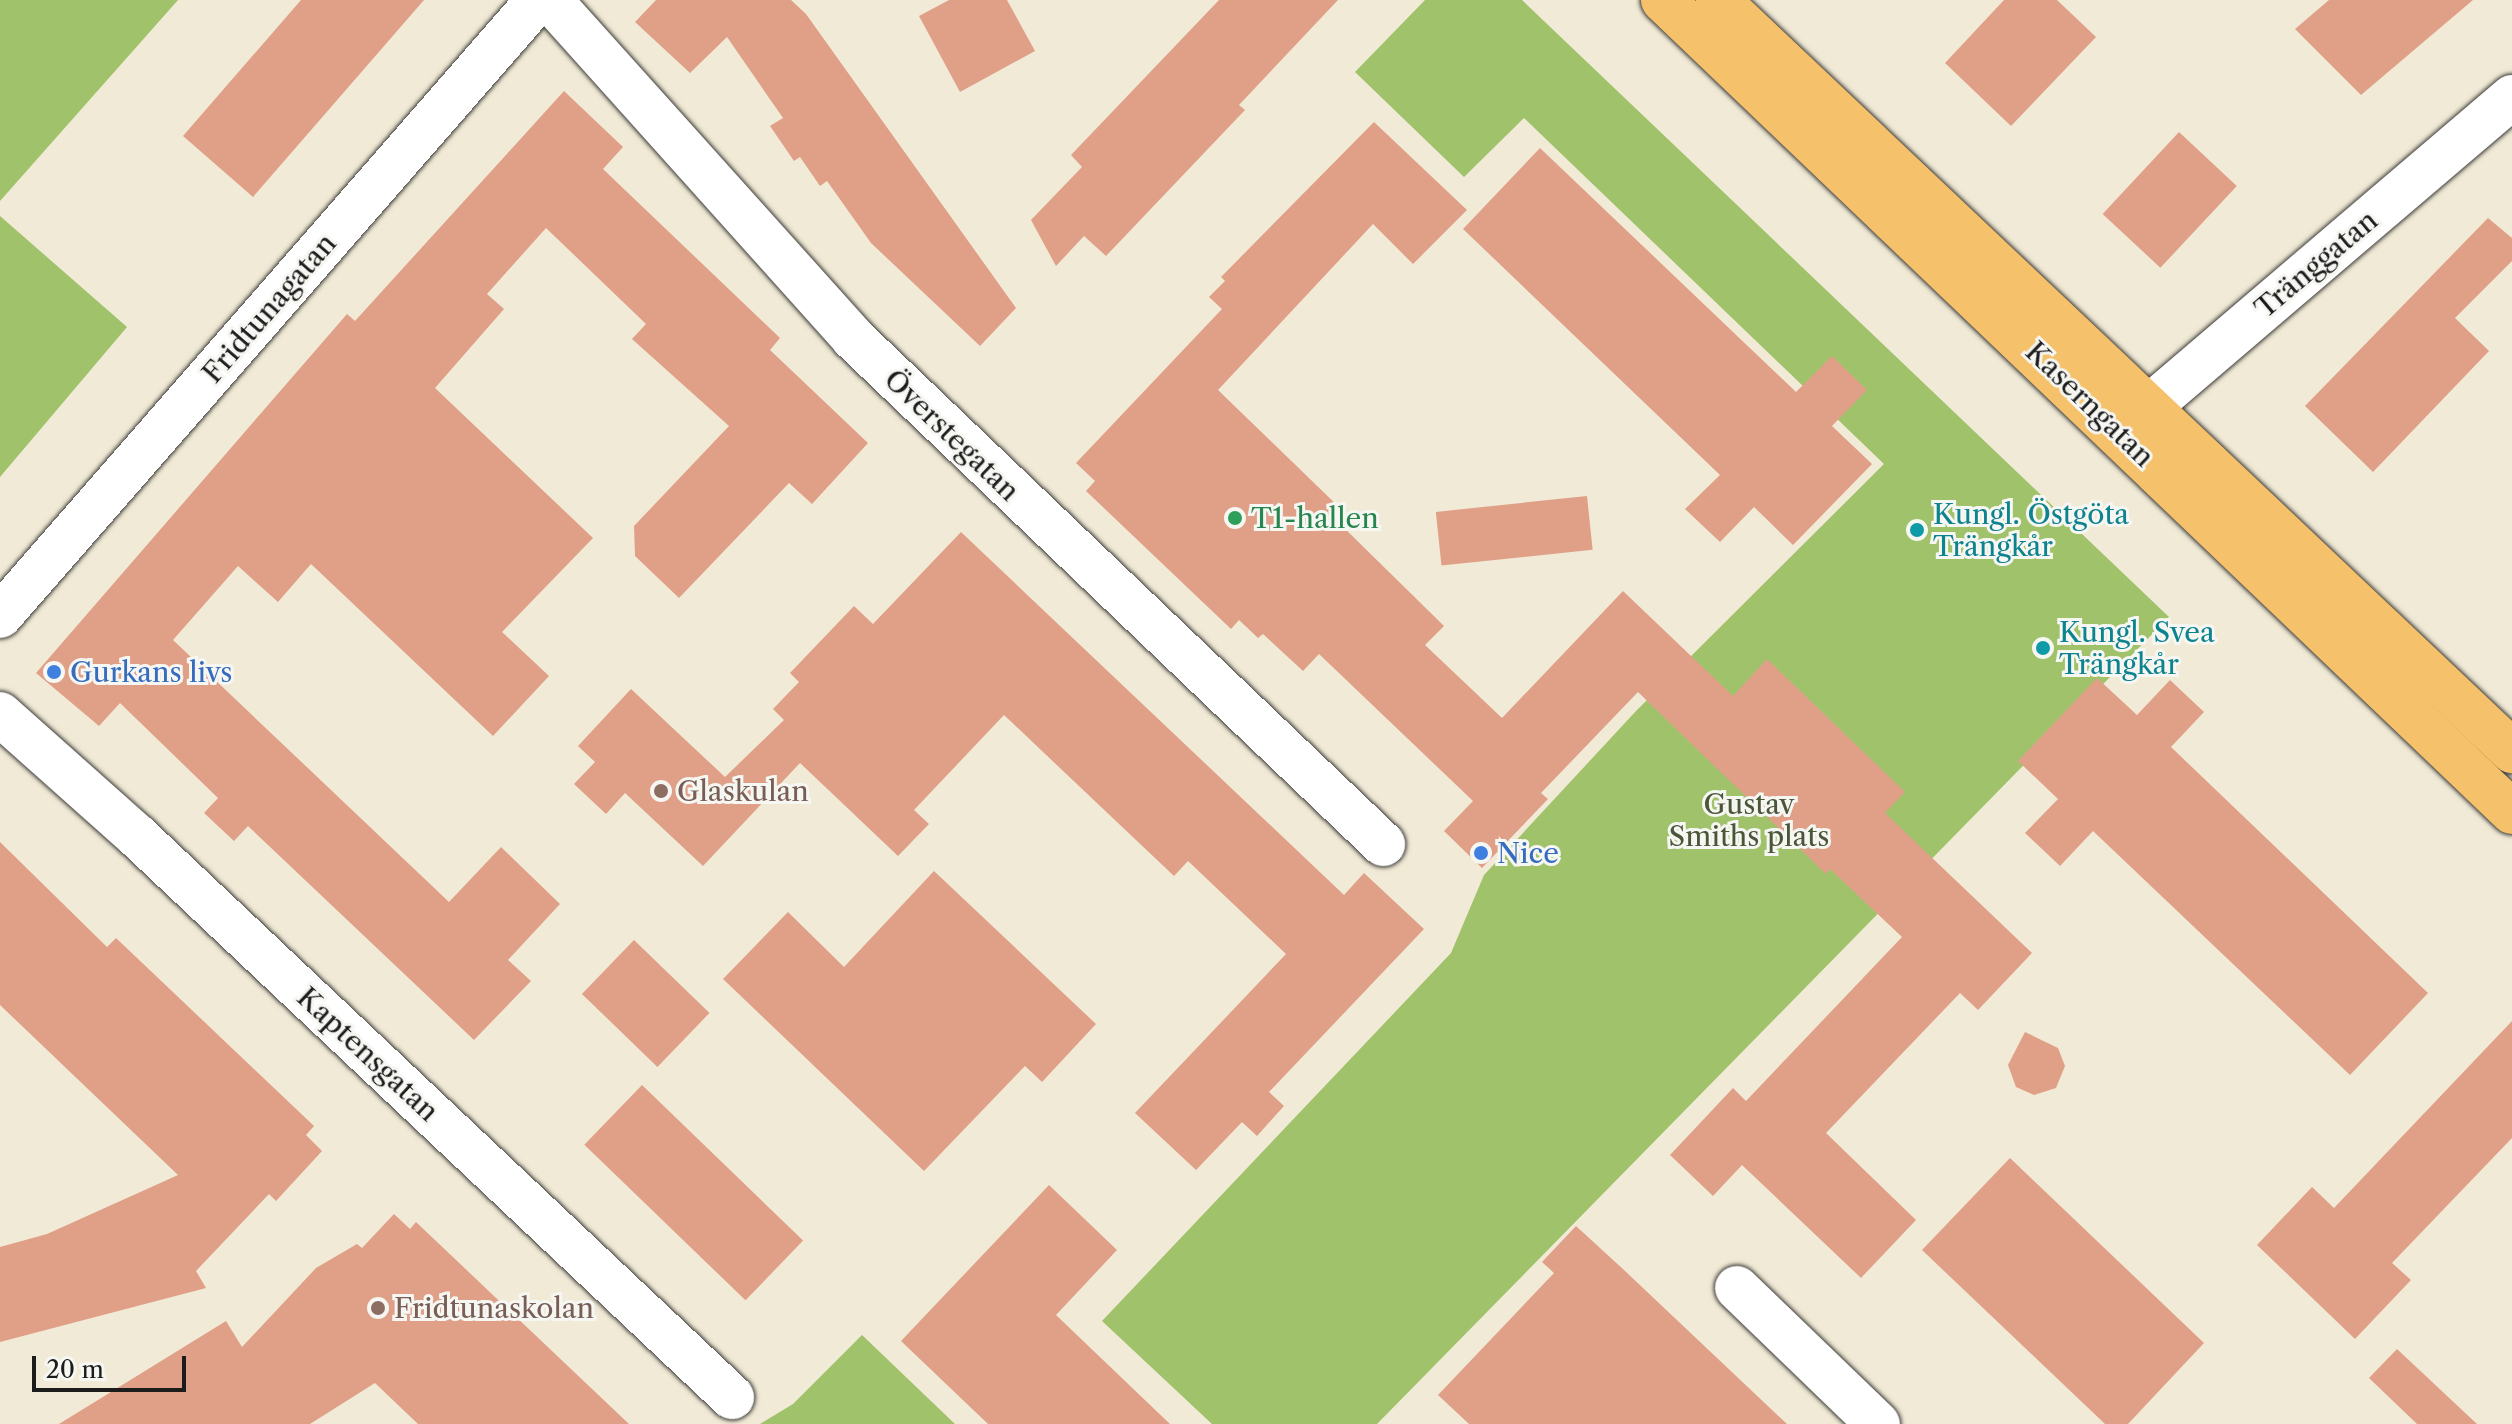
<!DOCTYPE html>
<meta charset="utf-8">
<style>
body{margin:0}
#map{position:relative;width:2512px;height:1424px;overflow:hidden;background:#f1ead6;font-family:"Libre Caslon Text",serif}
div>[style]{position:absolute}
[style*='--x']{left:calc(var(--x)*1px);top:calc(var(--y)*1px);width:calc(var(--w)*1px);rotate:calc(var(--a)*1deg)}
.green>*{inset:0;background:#9fc26b}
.building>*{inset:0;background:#e0a088;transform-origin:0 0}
.roads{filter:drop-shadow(0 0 2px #3c3b38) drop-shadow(0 0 2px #3c3b38)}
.minor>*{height:44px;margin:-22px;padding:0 22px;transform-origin:22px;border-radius:22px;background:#fff}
.major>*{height:44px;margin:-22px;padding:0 22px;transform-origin:22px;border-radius:22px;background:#f5c16b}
.dots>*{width:22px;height:22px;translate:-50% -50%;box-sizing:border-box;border:4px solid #f6f6f2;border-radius:50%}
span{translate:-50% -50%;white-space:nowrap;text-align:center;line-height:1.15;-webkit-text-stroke:6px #f6f6f2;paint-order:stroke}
.street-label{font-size:28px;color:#1c1c1c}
.culture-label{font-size:28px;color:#0d838f}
.left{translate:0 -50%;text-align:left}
.leisure-label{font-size:28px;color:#27864d}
.shop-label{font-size:28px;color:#366cbe}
.education-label{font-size:28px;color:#785e54}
.park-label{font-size:28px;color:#4a5638}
.scale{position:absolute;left:32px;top:1356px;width:154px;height:36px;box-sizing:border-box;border:4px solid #1c1c1c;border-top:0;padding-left:10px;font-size:24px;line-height:28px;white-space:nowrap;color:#1c1c1c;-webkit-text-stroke:6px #f6f6f2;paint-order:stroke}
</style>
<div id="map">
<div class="green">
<i style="clip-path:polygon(0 0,178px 0,0 201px)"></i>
<i style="clip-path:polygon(1425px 0,1522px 0,2169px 617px,1377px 1424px,1212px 1424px,1102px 1321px,1451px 953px,1484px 875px,1636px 711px,1884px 464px,1524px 118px,1464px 177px,1355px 72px)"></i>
<i style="clip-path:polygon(0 216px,127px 327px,0 477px)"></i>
<i style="clip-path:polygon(862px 1335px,955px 1424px,760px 1424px,793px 1404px)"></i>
</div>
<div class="building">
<i style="clip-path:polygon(301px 0,424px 0,253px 197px,183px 136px)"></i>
<i style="clip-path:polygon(656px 0,791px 0,806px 14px,1016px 308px,980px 346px,871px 243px,827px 181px,820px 186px,800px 157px,794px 161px,770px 126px,783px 118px,727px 37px,690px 73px,635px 22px)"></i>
<i style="clip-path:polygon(949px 0,1007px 0,1035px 51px,960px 92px,919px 16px)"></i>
<i style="clip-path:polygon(1219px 0,1338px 0,1239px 105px,1245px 110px,1106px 256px,1084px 236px,1056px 266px,1031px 220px,1082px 167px,1071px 155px)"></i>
<i style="clip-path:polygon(2004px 0,2057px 0,2096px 37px,2011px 126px,1945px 63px)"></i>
<i style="clip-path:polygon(2329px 0,2473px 0,2361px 95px,2295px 29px)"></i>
<i style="clip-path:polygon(564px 91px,623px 147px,603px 169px,780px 338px,770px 350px,868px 443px,812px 504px,789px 483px,679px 598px,635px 556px,634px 526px,729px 426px,632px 339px,646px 324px,546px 228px,487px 294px,504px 309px,435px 388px,593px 538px,502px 632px,549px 676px,493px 736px,311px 564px,278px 602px,238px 566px,173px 640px,449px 902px,501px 847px,560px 904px,508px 960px,531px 981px,474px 1040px,248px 826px,234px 841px,204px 813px,218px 798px,120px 703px,99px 726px,36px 673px,347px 314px,355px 321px)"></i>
<i style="clip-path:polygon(1374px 122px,1467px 210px,1413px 264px,1373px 224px,1218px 390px,1343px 511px,1335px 519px,1444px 626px,1425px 645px,1502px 718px,1623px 591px,1733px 696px,1767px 659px,1905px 792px,1885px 813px,2032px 953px,1978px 1010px,1960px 993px,1826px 1133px,1916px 1220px,1861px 1278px,1742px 1165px,1713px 1196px,1670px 1155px,1733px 1088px,1746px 1101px,1902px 937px,1830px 869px,1826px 874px,1638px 692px,1541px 793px,1548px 799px,1482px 868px,1444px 831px,1473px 801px,1319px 654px,1303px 671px,1263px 634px,1258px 638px,1239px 620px,1231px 629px,1086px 491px,1095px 481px,1076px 463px,1222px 309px,1209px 297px,1225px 281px,1221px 277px)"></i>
<i style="left:2179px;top:132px;width:79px;height:112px;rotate:43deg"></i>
<i style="clip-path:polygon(1540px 148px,1796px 392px,1832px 356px,1867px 390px,1832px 426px,1872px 464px,1793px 545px,1754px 507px,1720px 542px,1685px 509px,1720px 475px,1463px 229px)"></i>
<i style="clip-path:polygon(2488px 218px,2512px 238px,2512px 261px,2455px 318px,2489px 351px,2373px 472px,2305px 406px)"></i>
<i style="left:1587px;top:496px;width:54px;height:152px;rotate:84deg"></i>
<i style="clip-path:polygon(961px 532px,1344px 895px,1364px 873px,1424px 929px,1269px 1092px,1284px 1106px,1257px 1136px,1242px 1122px,1196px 1170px,1135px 1113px,1286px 954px,1188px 861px,1174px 876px,1004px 715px,914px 810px,929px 824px,898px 856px,800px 763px,703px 866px,625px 793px,606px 814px,574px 784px,595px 762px,578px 746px,631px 689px,725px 777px,784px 720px,773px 709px,799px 682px,790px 673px,854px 606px,873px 624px)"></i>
<i style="clip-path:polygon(2097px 678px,2137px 715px,2170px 680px,2204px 712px,2171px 747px,2428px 993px,2350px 1075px,2093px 831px,2060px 866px,2025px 833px,2058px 799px,2018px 761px)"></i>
<i style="clip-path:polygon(0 842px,107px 947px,116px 938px,314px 1126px,306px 1135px,322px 1151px,276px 1201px,269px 1194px,196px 1271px,206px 1288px,0 1342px,0 1247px,47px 1234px,178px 1175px,0 1005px)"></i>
<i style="clip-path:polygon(934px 871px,1096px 1024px,1042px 1082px,1025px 1066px,924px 1171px,723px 979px,788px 912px,844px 967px)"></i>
<i style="left:634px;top:940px;width:105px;height:75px;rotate:44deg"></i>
<i style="clip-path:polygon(2512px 1021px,2512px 1138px,2392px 1263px,2411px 1280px,2355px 1339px,2257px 1245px,2312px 1187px,2334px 1208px)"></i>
<i style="clip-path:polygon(2025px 1032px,2058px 1048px,2065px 1066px,2056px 1088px,2034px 1095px,2016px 1087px,2008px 1065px)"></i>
<i style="left:642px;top:1085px;width:224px;height:83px;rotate:44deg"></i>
<i style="clip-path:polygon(2010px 1158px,2204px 1343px,2128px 1424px,2105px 1424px,1922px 1250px)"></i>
<i style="clip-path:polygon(1049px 1185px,1117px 1250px,1056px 1315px,1170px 1424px,988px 1424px,901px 1341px)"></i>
<i style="clip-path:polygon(394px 1214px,410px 1229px,416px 1222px,629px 1424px,418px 1424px,375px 1383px,310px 1424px,59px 1424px,226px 1321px,242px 1347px,316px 1268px,357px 1244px,362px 1248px)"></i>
<i style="clip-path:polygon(1576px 1226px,1624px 1270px,1787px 1424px,1469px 1424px,1438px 1395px,1554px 1273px,1542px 1262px)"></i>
<i style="clip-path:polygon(2397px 1349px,2477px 1424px,2417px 1424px,2369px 1378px)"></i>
</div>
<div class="roads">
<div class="minor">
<i style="--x:550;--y:0;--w:454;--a:48.1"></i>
<i style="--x:853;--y:338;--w:733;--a:43.67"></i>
<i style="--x:2122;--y:430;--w:513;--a:-40.49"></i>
<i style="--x:0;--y:616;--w:818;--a:-48.87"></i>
<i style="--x:0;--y:714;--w:183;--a:41.7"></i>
<i style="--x:137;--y:836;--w:818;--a:43.32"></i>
<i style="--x:1737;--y:1288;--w:196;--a:44"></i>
</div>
<div class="major">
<i style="--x:1663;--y:0;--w:1175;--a:43.72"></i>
<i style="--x:1718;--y:0;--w:1093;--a:43.41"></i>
</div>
</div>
<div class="dots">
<i style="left:1235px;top:518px;background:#2e9e5b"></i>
<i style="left:1917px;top:530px;background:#0f9aa8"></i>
<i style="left:2043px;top:648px;background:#0f9aa8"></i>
<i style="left:54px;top:672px;background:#3f7fe0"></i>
<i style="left:661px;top:791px;background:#8d6e63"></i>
<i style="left:1481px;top:853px;background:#3f7fe0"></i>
<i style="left:378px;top:1308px;background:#8d6e63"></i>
</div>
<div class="street-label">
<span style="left:2316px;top:264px;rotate:-40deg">Tränggatan</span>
<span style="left:269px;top:308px;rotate:-49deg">Fridtunagatan</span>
<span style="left:2090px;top:404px;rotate:44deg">Kaserngatan</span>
<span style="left:952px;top:435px;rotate:44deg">Överstegatan</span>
<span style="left:368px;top:1054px;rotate:43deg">Kaptensgatan</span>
</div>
<div class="culture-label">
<span class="left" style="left:1933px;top:530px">Kungl. Östgöta<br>Trängkår</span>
<span class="left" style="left:2059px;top:648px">Kungl. Svea<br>Trängkår</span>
</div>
<div class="leisure-label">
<span class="left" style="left:1251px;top:518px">T1-hallen</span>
</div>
<div class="shop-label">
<span class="left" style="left:70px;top:672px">Gurkans livs</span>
<span class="left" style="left:1497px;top:853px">Nice</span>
</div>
<div class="education-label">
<span class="left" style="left:677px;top:791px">Glaskulan</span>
<span class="left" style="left:394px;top:1308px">Fridtunaskolan</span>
</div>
<div class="park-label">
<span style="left:1749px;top:820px">Gustav<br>Smiths plats</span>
</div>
<div class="scale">20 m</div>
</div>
